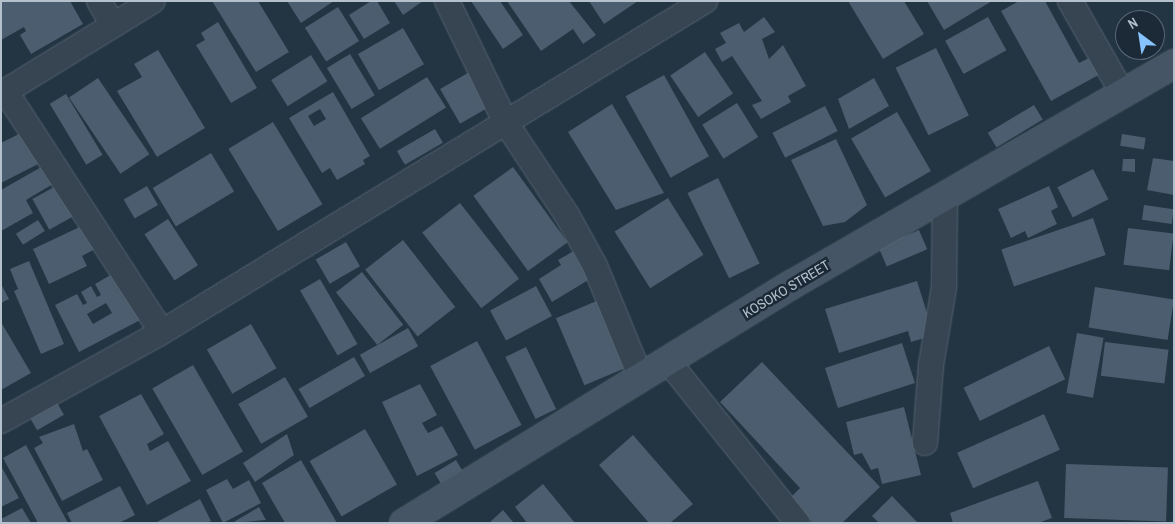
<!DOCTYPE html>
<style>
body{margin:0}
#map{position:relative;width:1175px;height:524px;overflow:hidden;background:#233442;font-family:"Archivo Narrow",sans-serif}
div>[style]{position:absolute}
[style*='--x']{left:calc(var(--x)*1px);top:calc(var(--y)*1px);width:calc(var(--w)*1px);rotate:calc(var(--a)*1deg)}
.building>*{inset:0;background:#4b5d6e;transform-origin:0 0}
.roads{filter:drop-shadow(0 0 1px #55636f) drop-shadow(0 0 1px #55636f)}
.street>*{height:24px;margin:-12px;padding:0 12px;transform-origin:12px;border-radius:12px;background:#374552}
.secondary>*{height:28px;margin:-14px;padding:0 14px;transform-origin:14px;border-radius:14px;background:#455565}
span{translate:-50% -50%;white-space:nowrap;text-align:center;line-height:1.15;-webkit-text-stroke:5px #1c2a37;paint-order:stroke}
.street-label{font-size:14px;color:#b4c0cc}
.frame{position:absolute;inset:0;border:2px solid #b4c0cc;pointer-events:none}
.north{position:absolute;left:1115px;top:10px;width:50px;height:50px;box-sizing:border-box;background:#1c2a37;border:1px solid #596673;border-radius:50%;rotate:329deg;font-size:14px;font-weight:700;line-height:20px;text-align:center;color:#b4c0cc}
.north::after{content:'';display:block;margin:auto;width:18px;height:22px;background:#86c3ff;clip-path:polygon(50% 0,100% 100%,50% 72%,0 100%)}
</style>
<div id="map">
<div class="building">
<i style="clip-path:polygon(1px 1px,70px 1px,83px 24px,31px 54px,20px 35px,26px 31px,24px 27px,1px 40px)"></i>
<i style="clip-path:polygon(212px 1px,258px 1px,289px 52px,256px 72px)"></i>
<i style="clip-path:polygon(287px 1px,334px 1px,301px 23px)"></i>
<i style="clip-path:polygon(371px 1px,377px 1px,390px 23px,364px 39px,349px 15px)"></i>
<i style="clip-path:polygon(394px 1px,423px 1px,403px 15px)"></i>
<i style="clip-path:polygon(471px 1px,500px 1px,523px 35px,503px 49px)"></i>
<i style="clip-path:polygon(507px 1px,569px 1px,596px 35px,583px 44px,573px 29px,541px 51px)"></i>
<i style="clip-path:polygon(589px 1px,638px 1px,604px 24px)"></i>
<i style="clip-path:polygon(848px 1px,904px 1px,924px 34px,883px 59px)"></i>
<i style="clip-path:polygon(927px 1px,992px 1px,944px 30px)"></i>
<i style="clip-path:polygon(1019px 1px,1045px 1px,1079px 63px,1095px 55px,1104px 72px,1051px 101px,1001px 11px)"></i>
<i style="left:338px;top:7px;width:40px;height:39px;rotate:58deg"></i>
<i style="clip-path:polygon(764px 17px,775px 32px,762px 39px,769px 59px,783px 45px,806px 86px,788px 96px,791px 102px,761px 119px,752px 105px,762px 101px,732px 56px,722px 62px,715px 49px,726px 43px,720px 33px,739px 23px,744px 32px)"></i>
<i style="left:988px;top:17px;width:38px;height:49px;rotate:61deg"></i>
<i style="clip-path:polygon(218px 22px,257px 88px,231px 103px,196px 45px,205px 40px,201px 33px)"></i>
<i style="left:403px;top:28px;width:42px;height:52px;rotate:60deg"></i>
<i style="left:936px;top:48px;width:75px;height:45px;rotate:64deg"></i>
<i style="clip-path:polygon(158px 50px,205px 128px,157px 157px,117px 91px,142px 77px,134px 64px)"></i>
<i style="left:705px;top:52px;width:50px;height:42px;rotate:56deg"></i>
<i style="left:350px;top:54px;width:48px;height:27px;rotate:59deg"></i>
<i style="left:311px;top:55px;width:31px;height:47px;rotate:58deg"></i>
<i style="left:473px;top:70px;width:40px;height:38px;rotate:60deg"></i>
<i style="left:664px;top:75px;width:93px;height:44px;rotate:61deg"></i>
<i style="left:427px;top:77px;width:36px;height:78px;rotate:58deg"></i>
<i style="left:98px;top:78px;width:92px;height:35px;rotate:56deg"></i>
<i style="clip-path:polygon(874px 78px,889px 106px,849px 129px,838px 99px)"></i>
<i style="clip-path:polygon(evenodd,333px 92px,370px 156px,363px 160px,365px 164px,337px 180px,330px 168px,322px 173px,289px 118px,333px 92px,320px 109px,326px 119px,314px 126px,308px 116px,320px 109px)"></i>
<i style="left:66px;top:94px;width:71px;height:19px;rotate:59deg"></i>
<i style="left:737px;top:103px;width:40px;height:41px;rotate:58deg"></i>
<i style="clip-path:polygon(612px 104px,664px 193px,616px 210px,568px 132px)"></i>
<i style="left:1034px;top:105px;width:17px;height:54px;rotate:59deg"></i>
<i style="left:825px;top:106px;width:28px;height:59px;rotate:63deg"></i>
<i style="left:897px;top:112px;width:68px;height:53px;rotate:60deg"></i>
<i style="left:273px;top:122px;width:96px;height:52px;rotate:59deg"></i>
<i style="left:435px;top:129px;width:16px;height:44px;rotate:60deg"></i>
<i style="clip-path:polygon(23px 132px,42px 162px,1px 183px,1px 143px)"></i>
<i style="left:1122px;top:134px;width:24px;height:12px;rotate:9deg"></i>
<i style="clip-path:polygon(836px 139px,867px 205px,845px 222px,823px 226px,791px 160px)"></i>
<i style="left:211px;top:153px;width:45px;height:68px;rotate:59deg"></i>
<i style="clip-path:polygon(1153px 158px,1174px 161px,1174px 195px,1147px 190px)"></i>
<i style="clip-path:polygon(1123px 159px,1135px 159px,1135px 172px,1122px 171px)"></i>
<i style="clip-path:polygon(43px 166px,53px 184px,26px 200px,33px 213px,1px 231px,1px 190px)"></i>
<i style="left:513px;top:167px;width:93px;height:49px;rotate:54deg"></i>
<i style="left:1093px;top:169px;width:34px;height:40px;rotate:63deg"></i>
<i style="left:718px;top:178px;width:95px;height:34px;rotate:64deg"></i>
<i style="left:56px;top:186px;width:35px;height:27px;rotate:61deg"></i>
<i style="left:147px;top:186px;width:22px;height:27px;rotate:60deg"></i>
<i style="clip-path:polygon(1049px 186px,1058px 207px,1051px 211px,1057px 224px,1028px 238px,1025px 231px,1011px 238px,998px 209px)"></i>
<i style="left:668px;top:198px;width:67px;height:63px;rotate:58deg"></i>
<i style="left:460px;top:203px;width:96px;height:48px;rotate:52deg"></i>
<i style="left:1144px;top:205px;width:30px;height:15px;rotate:8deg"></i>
<i style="left:1093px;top:218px;width:39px;height:97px;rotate:71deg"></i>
<i style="left:168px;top:219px;width:55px;height:28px;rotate:57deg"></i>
<i style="left:38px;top:220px;width:13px;height:26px;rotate:58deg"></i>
<i style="clip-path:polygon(86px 224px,97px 248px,82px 256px,87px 266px,49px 284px,33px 249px)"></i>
<i style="left:1128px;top:228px;width:46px;height:37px;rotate:7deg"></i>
<i style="left:919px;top:230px;width:21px;height:44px;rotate:67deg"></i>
<i style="left:403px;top:240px;width:85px;height:48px;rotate:52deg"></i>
<i style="left:346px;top:242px;width:28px;height:35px;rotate:60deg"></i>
<i style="clip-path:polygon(579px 248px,595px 276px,552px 302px,539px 279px,561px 265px,558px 260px)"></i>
<i style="clip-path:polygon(29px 261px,64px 344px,41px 354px,14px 291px,18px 289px,10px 269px)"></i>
<i style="left:362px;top:272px;width:67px;height:33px;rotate:52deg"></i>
<i style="clip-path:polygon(evenodd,114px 273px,146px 317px,79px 352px,55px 305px,77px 294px,83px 305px,87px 303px,81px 292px,91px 286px,97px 297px,101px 295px,95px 284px,114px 273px,106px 303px,112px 313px,93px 324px,87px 314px,106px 303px)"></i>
<i style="left:320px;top:279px;width:75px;height:23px;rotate:60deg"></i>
<i style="clip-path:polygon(917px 281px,934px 335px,911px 342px,908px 331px,839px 353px,825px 309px)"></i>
<i style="clip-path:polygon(1px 284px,9px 299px,1px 303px)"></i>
<i style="left:536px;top:286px;width:34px;height:52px;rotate:62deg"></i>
<i style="left:1095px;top:287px;width:80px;height:41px;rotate:9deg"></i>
<i style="left:601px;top:299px;width:73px;height:49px;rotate:67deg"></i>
<i style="clip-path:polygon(1px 322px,31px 373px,1px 390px)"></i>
<i style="left:251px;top:324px;width:51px;height:51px;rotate:60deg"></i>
<i style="left:408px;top:328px;width:21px;height:55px;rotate:61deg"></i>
<i style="left:1077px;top:333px;width:27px;height:61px;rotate:10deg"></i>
<i style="left:477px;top:341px;width:95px;height:53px;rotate:62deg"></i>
<i style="left:1105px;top:342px;width:64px;height:34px;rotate:7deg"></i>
<i style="left:902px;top:343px;width:42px;height:81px;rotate:72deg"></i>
<i style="left:1049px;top:346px;width:37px;height:95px;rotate:64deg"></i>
<i style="left:526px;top:347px;width:69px;height:23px;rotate:64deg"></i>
<i style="left:354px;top:357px;width:22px;height:64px;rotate:60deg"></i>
<i style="clip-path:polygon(762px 362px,880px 487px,842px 523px,813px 523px,790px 498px,800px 488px,720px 402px)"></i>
<i style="left:193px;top:365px;width:100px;height:47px;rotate:60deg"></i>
<i style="left:285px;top:377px;width:46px;height:54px;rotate:60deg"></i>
<i style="clip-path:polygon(420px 384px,437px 415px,422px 423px,428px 433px,442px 426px,458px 455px,417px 476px,382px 402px)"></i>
<i style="clip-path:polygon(141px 394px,164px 434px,147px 444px,150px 451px,168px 441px,191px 481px,147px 505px,99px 416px)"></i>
<i style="left:56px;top:401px;width:16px;height:31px;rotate:60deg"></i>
<i style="clip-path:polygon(904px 407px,921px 475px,882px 484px,878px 468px,871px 470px,862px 453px,854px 455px,846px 422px)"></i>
<i style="left:1044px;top:414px;width:39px;height:95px;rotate:66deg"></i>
<i style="clip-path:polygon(74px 424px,83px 451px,87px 449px,103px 480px,62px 501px,34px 448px,43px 443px,39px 437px)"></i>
<i style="left:365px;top:429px;width:64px;height:64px;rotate:60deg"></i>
<i style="clip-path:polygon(287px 434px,294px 455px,255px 482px,243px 463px)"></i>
<i style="clip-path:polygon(633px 435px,693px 504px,670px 523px,649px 523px,599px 465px)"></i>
<i style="clip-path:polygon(26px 445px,68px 523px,38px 523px,3px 458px)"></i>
<i style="clip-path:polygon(301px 460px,337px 523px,285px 523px,262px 483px)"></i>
<i style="left:456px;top:460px;width:12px;height:25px;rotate:59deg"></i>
<i style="left:1066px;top:464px;width:102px;height:54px;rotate:2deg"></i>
<i style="clip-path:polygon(1px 466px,19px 498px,1px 507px)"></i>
<i style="clip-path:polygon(227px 479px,233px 489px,249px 480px,261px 503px,223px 523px,206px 490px)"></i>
<i style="clip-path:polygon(1038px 481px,1052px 518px,1038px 523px,953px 523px,950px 513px)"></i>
<i style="clip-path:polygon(543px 484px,575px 523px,527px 523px,515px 507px)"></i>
<i style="clip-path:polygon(120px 486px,135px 515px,119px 523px,72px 523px,67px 513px)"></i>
<i style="clip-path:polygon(892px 496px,918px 523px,879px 523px,872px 516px)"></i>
<i style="clip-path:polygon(200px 499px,211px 521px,207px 523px,155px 523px)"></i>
<i style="clip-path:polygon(259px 507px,266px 520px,232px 523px)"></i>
<i style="clip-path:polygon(22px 508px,31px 523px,1px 523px,1px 519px)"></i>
<i style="clip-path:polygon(503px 510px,514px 523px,489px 523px)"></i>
</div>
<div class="roads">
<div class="street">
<i style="--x:99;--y:1;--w:28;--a:60"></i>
<i style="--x:447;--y:1;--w:136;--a:64.2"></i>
<i style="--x:506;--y:123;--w:110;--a:56.5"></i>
<i style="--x:567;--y:215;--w:58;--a:61.2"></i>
<i style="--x:595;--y:266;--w:121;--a:67.7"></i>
<i style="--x:1070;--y:1;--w:105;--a:60.3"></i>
<i style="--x:6;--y:92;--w:286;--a:57"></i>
<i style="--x:1;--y:94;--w:178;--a:-31.5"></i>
<i style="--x:668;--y:361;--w:208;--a:51.3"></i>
<i style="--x:1;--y:421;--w:184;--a:-28.9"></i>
<i style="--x:162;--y:332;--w:636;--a:-31.37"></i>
<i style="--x:925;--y:443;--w:78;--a:-85.6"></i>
<i style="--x:931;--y:365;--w:79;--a:-80.5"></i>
<i style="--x:944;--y:287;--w:90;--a:-89.4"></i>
</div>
<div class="secondary">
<i style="--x:404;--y:523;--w:454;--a:-31.6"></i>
<i style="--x:791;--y:285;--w:442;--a:-30"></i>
</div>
</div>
<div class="street-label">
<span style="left:786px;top:289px;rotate:-31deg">KOSOKO STREET</span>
</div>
<div class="frame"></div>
<div class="north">N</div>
</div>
